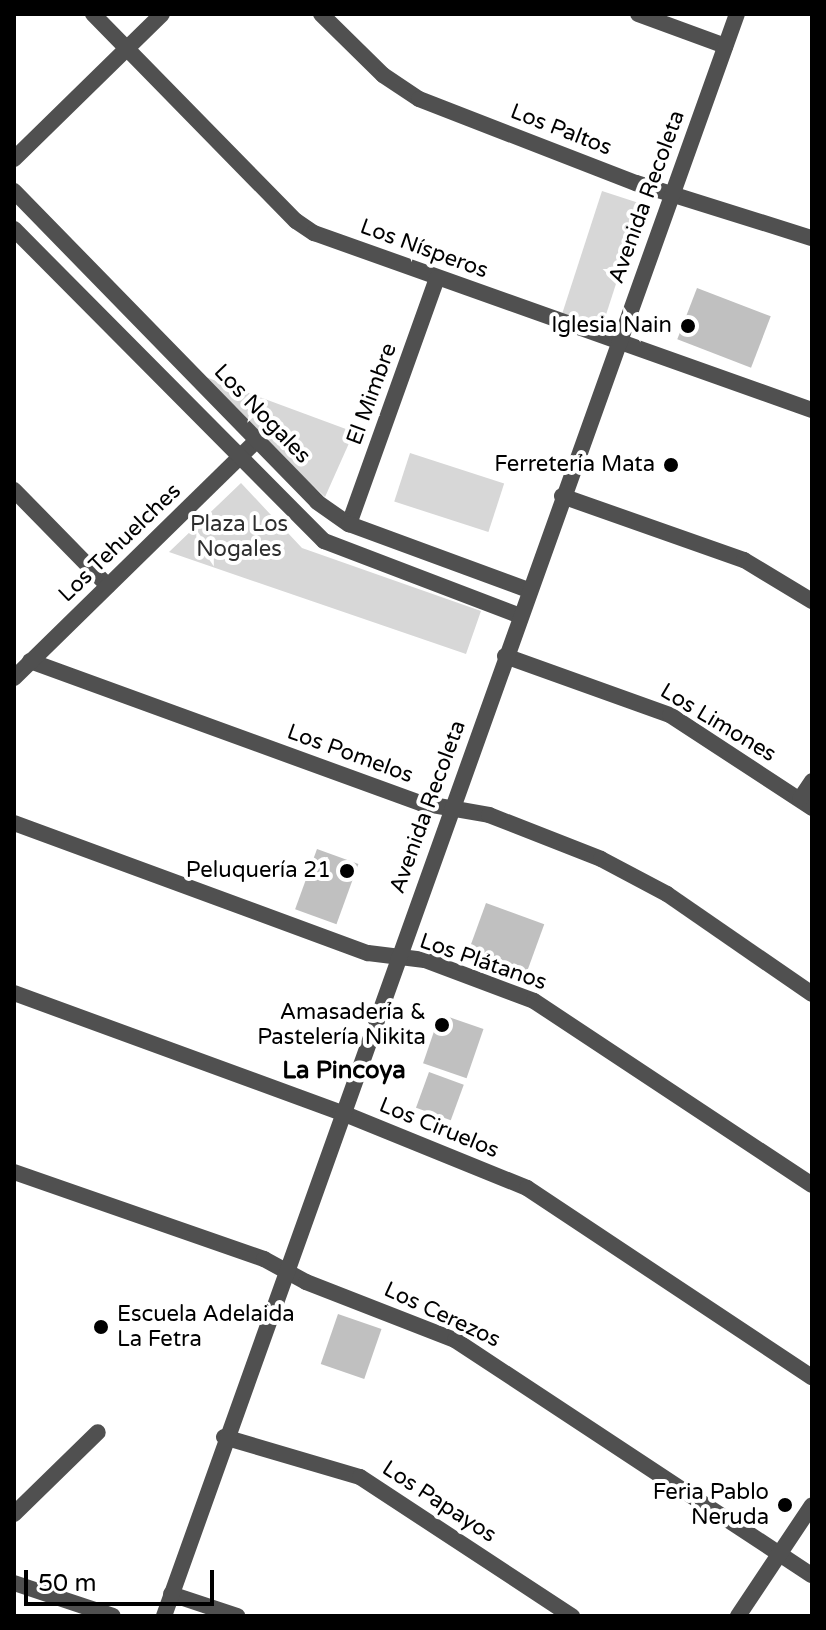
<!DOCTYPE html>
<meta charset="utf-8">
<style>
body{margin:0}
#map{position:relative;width:826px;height:1630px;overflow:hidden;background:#fff;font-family:"Varela Round",sans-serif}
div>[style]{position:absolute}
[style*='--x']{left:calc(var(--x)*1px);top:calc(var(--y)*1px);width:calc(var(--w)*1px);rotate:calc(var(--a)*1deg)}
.green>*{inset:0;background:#d7d7d7;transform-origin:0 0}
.building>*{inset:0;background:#c0c0c0;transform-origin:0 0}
.minor>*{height:16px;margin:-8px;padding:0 8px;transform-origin:8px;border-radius:8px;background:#505050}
.tertiary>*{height:16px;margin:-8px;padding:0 8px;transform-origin:8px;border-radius:8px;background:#505050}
.dots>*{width:22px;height:22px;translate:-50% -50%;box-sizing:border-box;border:4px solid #fff;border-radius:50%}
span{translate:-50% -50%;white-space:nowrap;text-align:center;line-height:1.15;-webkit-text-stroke:8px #fff;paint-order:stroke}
.street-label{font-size:22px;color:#000}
.poi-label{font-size:22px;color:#000}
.right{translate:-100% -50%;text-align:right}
.left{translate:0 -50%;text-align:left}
.park-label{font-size:22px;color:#2e2e2e}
.neighbourhood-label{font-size:24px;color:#000;font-weight:700}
.frame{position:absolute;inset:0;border:16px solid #000;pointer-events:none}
.scale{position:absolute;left:24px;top:1570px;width:190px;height:36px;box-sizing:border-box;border:4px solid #000;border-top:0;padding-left:10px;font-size:24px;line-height:28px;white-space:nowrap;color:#000;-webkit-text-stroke:6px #fff;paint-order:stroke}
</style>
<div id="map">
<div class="green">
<i style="left:602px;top:191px;width:42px;height:134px;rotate:18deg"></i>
<i style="clip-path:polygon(195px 373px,354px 432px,325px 497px)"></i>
<i style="left:410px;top:453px;width:99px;height:51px;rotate:18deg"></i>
<i style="clip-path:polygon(241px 483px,302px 548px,481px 611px,466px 654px,169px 552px)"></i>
</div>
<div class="building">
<i style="left:697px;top:288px;width:79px;height:55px;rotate:21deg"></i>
<i style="left:317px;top:849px;width:44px;height:64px;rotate:20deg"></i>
<i style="left:486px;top:903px;width:62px;height:58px;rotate:20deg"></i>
<i style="left:440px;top:1014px;width:46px;height:52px;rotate:19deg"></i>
<i style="left:429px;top:1072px;width:37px;height:38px;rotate:20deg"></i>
<i style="left:338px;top:1314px;width:46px;height:53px;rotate:19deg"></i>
</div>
<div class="minor">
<i style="--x:93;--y:14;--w:290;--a:45.6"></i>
<i style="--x:296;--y:221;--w:22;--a:34"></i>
<i style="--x:314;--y:233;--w:529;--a:19.57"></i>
<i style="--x:321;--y:14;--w:87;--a:44.5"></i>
<i style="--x:383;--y:75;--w:43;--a:33.7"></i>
<i style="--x:419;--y:99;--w:233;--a:21.2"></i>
<i style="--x:636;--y:183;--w:184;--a:17.4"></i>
<i style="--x:638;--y:14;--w:93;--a:20.2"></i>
<i style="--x:14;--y:159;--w:207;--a:-44.4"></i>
<i style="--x:14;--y:490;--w:134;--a:45.6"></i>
<i style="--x:562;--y:496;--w:193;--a:19.4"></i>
<i style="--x:744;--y:560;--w:79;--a:31.1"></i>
<i style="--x:349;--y:524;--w:261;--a:-70.3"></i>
<i style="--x:505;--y:656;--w:175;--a:19.7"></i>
<i style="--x:670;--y:715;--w:170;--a:33.2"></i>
<i style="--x:30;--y:661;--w:416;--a:20"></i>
<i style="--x:421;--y:803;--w:69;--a:10"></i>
<i style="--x:489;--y:815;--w:120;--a:21.4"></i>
<i style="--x:601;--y:859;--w:75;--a:27.9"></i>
<i style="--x:667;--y:894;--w:176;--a:34.6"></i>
<i style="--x:14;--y:678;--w:340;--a:-44.4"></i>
<i style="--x:800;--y:799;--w:22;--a:-56"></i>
<i style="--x:14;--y:823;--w:377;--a:20.2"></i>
<i style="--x:368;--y:953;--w:57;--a:7"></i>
<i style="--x:425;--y:960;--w:116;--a:20.6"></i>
<i style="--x:534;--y:1001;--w:333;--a:33.5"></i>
<i style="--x:14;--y:993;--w:347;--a:20.1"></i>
<i style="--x:340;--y:1112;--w:202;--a:22.1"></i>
<i style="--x:527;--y:1188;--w:342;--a:33.6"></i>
<i style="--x:14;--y:1172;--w:265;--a:19.2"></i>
<i style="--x:264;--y:1259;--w:48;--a:28.7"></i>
<i style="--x:306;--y:1282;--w:160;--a:21.3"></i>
<i style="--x:455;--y:1340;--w:427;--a:33.4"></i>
<i style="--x:224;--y:1437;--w:142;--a:16.4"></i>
<i style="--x:360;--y:1477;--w:254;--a:33.3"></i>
<i style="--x:14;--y:1514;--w:117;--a:-44.3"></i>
<i style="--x:14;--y:1583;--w:104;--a:18.4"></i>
<i style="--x:171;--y:1594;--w:70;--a:18.4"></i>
<i style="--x:738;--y:1616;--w:133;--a:-56.3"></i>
</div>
<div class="tertiary">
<i style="--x:14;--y:191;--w:434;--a:45.7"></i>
<i style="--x:317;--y:502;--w:39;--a:35"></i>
<i style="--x:349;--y:524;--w:191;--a:20.2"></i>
<i style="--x:14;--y:229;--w:440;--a:45.2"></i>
<i style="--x:324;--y:541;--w:210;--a:20.9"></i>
<i style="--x:164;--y:1616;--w:1701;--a:-70.32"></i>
</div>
<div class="dots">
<i style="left:688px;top:326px;background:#000"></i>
<i style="left:671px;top:465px;background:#000"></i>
<i style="left:347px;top:871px;background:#000"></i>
<i style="left:442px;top:1025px;background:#000"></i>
<i style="left:101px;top:1327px;background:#000"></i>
<i style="left:785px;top:1505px;background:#000"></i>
</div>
<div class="street-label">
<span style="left:561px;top:130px;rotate:21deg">Los Paltos</span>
<span style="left:647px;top:197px;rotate:-70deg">Avenida Recoleta</span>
<span style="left:424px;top:249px;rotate:20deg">Los Nísperos</span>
<span style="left:372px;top:394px;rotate:-70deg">El Mimbre</span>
<span style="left:262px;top:414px;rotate:46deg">Los Nogales</span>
<span style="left:120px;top:543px;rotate:-44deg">Los Tehuelches</span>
<span style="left:718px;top:723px;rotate:31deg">Los Limones</span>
<span style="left:350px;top:754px;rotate:20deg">Los Pomelos</span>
<span style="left:428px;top:807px;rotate:-70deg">Avenida Recoleta</span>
<span style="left:483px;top:962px;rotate:19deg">Los Plátanos</span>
<span style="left:439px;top:1128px;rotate:22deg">Los Ciruelos</span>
<span style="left:442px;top:1315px;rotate:25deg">Los Cerezos</span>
<span style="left:439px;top:1502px;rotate:33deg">Los Papayos</span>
</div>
<div class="poi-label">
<span class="right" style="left:672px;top:326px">Iglesia Nain</span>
<span class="right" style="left:655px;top:465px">Ferretería Mata</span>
<span class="right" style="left:331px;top:871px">Peluquería 21</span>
<span class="right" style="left:426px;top:1025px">Amasadería &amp;<br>Pastelería Nikita</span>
<span class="left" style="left:117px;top:1327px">Escuela Adelaida<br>La Fetra</span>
<span class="right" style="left:769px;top:1505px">Feria Pablo<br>Neruda</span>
</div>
<div class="park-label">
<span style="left:239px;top:537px">Plaza Los<br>Nogales</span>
</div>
<div class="neighbourhood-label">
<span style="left:344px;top:1071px">La Pincoya</span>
</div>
<div class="frame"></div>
<div class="scale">50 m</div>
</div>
